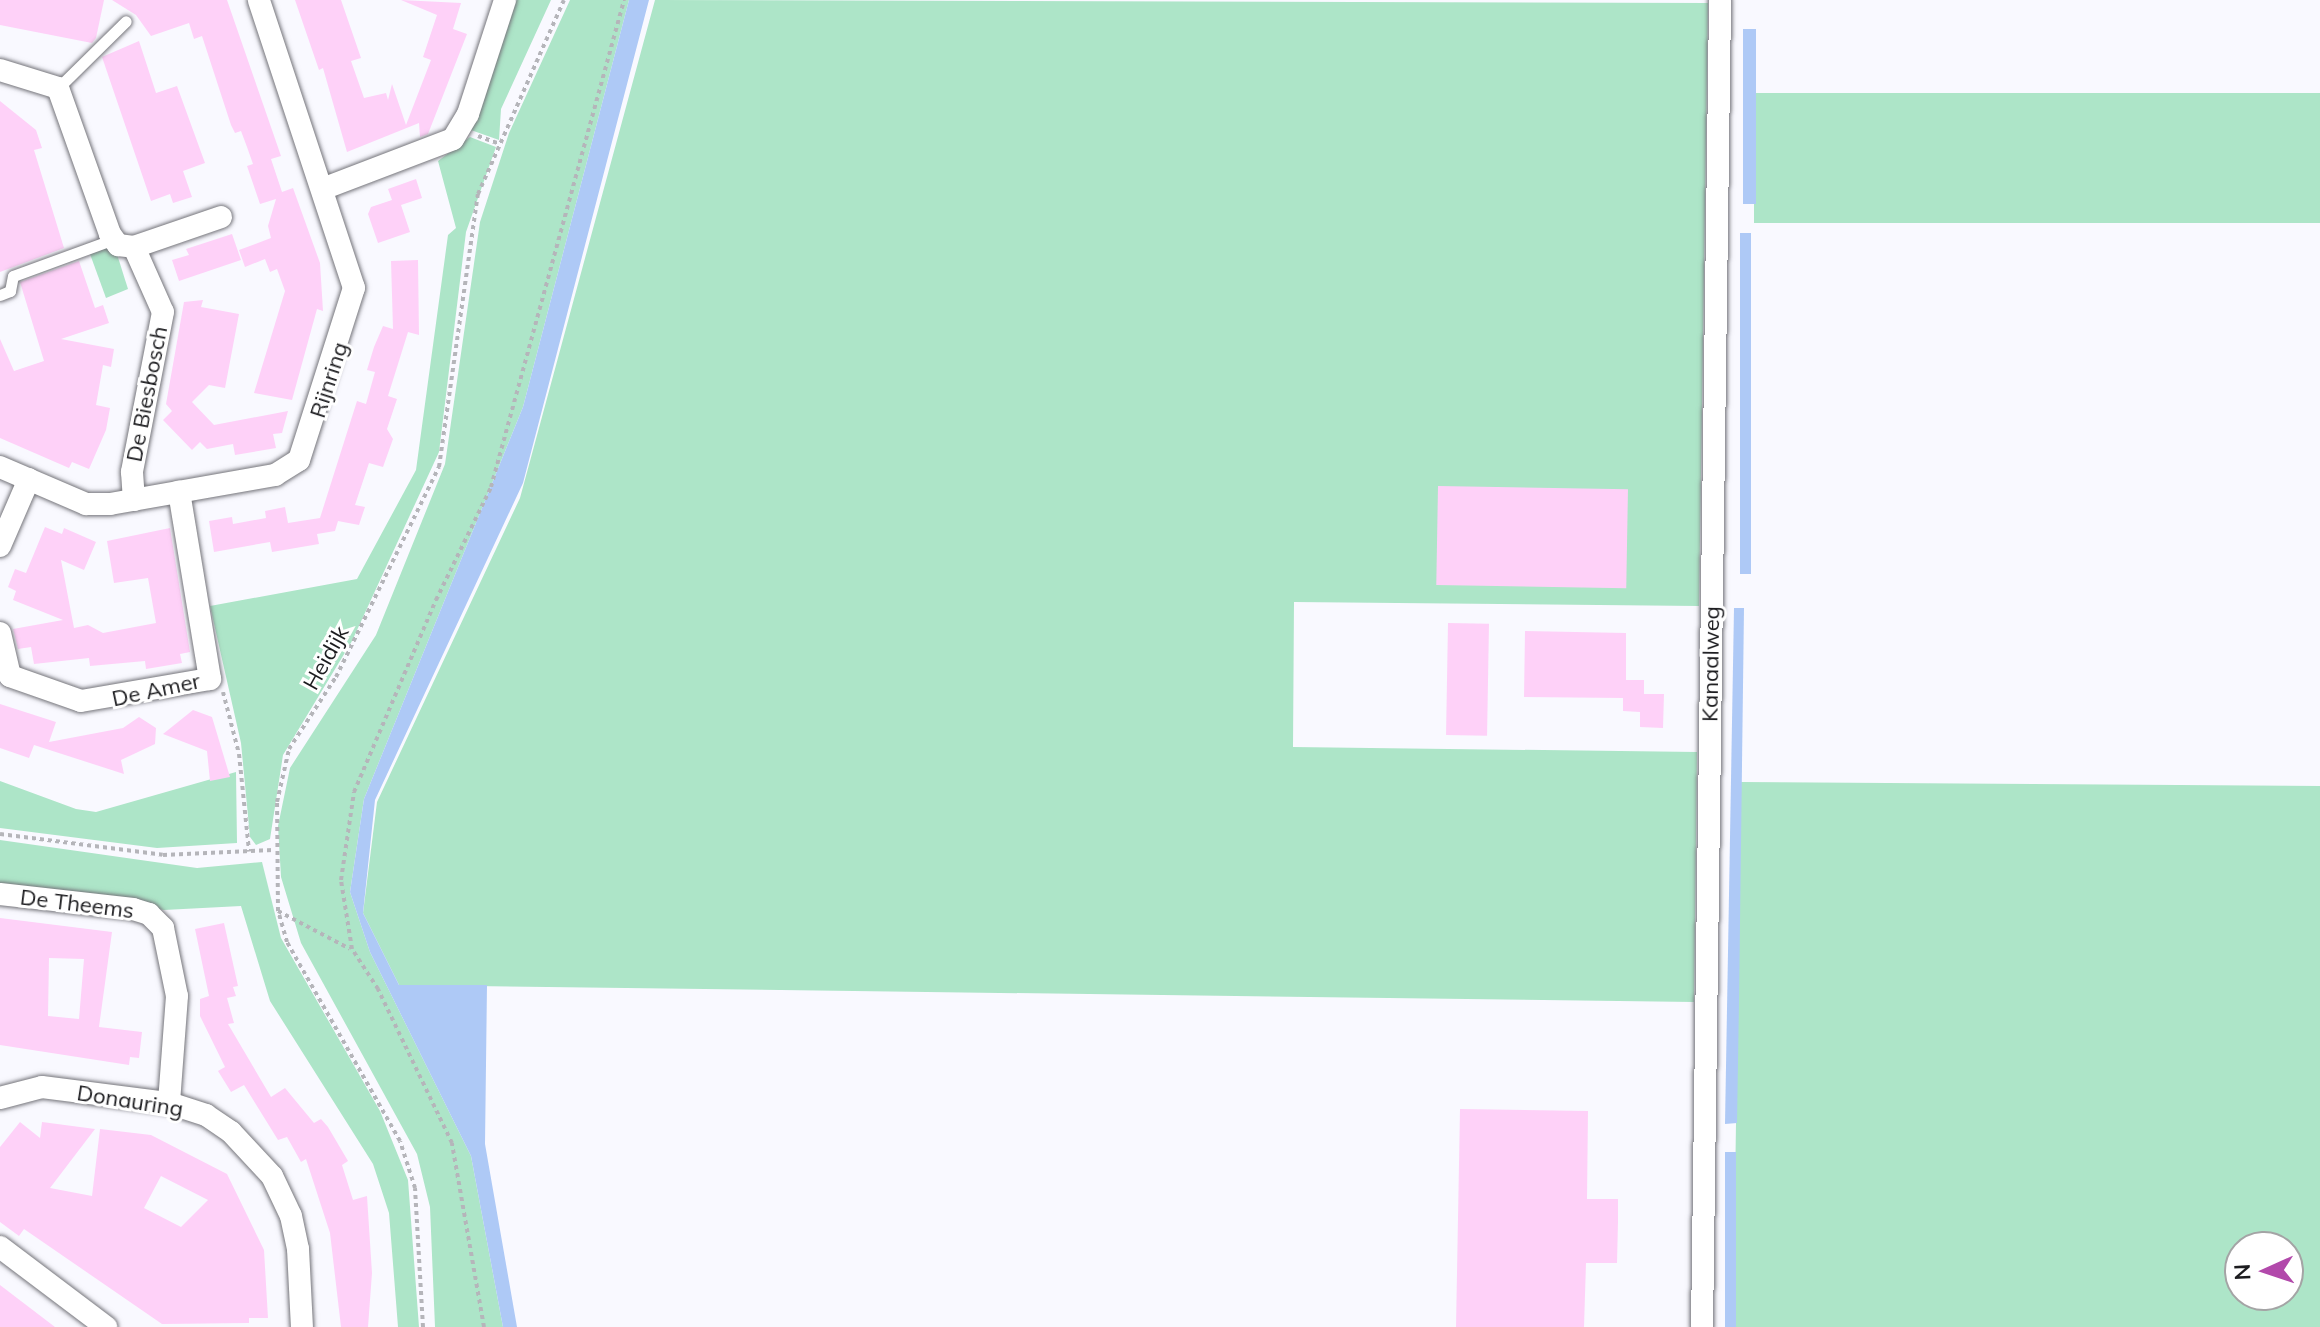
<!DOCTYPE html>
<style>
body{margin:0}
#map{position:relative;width:2320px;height:1327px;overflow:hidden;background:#f9f9ff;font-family:Mulish,sans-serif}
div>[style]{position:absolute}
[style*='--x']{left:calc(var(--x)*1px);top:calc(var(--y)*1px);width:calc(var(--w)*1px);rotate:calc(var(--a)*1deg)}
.green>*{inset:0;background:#ade5c8;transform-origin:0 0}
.water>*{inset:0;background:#aec9f6;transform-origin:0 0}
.building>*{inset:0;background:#fed1f8;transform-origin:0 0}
.path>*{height:4px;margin-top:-2px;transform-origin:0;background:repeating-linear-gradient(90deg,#b5b5ba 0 4px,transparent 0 8px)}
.roads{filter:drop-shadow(0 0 2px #75757b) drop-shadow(0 0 2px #75757b)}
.service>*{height:11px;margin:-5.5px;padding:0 5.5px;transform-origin:5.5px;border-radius:5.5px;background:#fff}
.minor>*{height:22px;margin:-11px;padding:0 11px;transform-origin:11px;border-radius:11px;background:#fff}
span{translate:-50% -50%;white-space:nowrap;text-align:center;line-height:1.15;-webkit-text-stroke:6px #fff;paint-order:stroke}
.street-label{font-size:22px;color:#1c1c1f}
.north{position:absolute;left:2224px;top:1231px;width:80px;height:80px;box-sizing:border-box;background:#fff;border:2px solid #a4a4a5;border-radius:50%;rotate:267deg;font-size:22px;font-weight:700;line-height:32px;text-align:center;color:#1c1c1f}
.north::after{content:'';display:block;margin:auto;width:28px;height:36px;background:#b249ab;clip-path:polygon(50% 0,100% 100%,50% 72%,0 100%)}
</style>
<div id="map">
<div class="green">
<i style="clip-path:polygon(513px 0,551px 0,501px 109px,499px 140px,468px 129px)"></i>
<i style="clip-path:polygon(570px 0,629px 0,523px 407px,364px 799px,350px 892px,370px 952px,471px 1156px,503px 1327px,435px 1327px,430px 1207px,417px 1154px,301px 943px,281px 877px,278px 826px,290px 768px,376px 635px,445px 464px,480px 222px,509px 133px)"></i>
<i style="clip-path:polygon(655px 0,1708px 3px,1699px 606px,1294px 602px,1293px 747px,1697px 752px,1694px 1002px,399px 985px,363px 913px,377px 802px,520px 498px)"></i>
<i style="left:1754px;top:93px;width:566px;height:130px"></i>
<i style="clip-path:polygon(470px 137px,496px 147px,466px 232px,439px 452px,352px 641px,283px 755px,270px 839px,256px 845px,250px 837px,241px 743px,210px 606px,357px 579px,416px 470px,448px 235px,456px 228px,438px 161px)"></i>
<i style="clip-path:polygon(108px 247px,116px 251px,128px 289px,106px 298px,90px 254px)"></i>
<i style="clip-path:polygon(236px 772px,237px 843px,157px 848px,0 828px,0 781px,76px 809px,96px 812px)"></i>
<i style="clip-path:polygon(evenodd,1741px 782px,2320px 786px,2320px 1327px,1733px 1327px,1741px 782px,2240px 1247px,2288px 1247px,2288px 1295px,2240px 1295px,2240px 1247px)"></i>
<i style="clip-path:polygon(0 840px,197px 868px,262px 862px,281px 938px,380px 1111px,408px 1180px,419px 1327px,398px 1327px,389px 1213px,373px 1164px,270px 1001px,241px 906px,164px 910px,0 888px)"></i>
</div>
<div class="water">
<i style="clip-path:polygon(629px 0,649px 0,523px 483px,375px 800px,363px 913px,399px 985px,487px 985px,485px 1144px,517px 1327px,503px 1327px,471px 1156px,370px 952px,350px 892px,364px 799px,523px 407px)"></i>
<i style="left:1743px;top:29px;width:13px;height:175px"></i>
<i style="left:1740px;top:233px;width:11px;height:341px"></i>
<i style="clip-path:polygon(1734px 608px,1744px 608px,1739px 1001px,1737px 1123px,1725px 1124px)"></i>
<i style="left:1725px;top:1152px;width:11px;height:175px"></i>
</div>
<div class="building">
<i style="clip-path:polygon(0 0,104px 0,96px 38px,92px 43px,0 25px)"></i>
<i style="clip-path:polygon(112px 0,227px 0,281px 156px,271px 159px,282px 192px,293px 188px,320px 263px,323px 311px,317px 309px,292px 400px,254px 393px,285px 291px,277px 269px,270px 272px,265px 259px,245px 267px,239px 250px,271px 238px,268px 226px,276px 199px,260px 204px,247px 166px,253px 164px,247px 147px,241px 131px,235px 133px,231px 125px,202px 36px,194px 39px,189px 23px,151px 36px,136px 15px)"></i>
<i style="clip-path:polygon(295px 0,341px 0,361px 58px,351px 61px,364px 98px,386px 93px,388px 100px,392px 84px,406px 125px,431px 60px,423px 57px,437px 15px,401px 0,461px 3px,453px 29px,467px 34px,428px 134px,420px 137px,419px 123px,347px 152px,323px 68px,319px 70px)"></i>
<i style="clip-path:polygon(139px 41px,156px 93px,177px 86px,205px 163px,183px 171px,192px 197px,173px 203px,170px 194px,151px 201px,102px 57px)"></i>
<i style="clip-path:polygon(0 101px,36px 130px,42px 148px,34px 150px,64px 248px,0 272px)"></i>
<i style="clip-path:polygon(416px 179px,422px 198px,401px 205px,410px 232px,378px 243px,368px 214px,371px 207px,392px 200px,388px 189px)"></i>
<i style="clip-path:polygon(232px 234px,241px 260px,179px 281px,172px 260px,189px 255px,186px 249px)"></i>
<i style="clip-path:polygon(418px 260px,419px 335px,408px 332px,388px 396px,397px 399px,387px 429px,393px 439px,383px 467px,369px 463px,355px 505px,365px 507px,359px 525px,338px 521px,335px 531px,317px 534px,319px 544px,272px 552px,270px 542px,214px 552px,209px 521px,232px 517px,233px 524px,266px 518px,265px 511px,285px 507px,288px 523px,320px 518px,357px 401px,366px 404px,375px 372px,367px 370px,374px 347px,383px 326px,393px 329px,391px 261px)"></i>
<i style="clip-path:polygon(79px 261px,95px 308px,103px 305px,109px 323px,61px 339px,114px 349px,111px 367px,103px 365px,96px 405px,110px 408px,106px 430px,89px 469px,72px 462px,69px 468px,0 438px,0 339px,14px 371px,44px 361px,20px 282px)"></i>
<i style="clip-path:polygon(203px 300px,201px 307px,239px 314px,225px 388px,209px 385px,192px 402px,214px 425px,288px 411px,282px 433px,273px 434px,276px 448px,235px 455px,233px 444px,207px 449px,200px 442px,192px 450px,163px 420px,172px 411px,166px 404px,184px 302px)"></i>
<i style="left:1438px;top:486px;width:190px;height:99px;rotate:1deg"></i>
<i style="clip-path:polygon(45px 527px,62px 534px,64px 528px,96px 542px,84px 570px,61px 560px,74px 628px,88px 625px,103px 633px,156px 623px,148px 578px,114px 583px,107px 541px,170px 528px,190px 652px,180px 654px,182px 663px,146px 669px,145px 661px,90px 666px,89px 658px,34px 664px,31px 647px,18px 649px,13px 629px,63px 620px,13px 600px,16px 591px,8px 587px,15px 569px,26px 573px)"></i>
<i style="left:1448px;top:623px;width:41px;height:112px;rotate:1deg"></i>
<i style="clip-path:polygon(1525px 631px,1626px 633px,1626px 680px,1644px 680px,1644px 694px,1664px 694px,1663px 728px,1640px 727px,1640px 712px,1623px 711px,1623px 698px,1524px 697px)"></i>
<i style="clip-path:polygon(0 704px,56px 722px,49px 742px,123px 728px,139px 717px,156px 728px,155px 744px,121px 760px,124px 774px,34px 745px,29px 758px,0 748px)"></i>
<i style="clip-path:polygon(193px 710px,212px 717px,230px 777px,210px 781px,207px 751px,163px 734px)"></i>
<i style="clip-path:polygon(evenodd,0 918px,112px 932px,99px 1027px,142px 1032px,139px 1058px,130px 1057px,129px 1065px,0 1045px,0 918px,49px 958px,84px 959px,79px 1019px,48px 1016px,49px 958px)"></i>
<i style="clip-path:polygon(224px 923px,238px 986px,233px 987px,236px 996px,227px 998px,234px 1023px,228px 1024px,271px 1097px,285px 1088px,314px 1123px,321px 1119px,328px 1127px,348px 1161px,342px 1165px,353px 1200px,367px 1196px,372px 1273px,368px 1327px,341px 1327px,330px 1233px,306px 1159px,301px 1162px,287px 1137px,278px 1140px,244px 1085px,231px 1092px,218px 1071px,225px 1067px,200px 1016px,200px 999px,209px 996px,195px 929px)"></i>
<i style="clip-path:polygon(1460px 1109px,1588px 1111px,1587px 1199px,1618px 1199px,1618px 1222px,1617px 1263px,1586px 1263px,1584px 1327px,1456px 1327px)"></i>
<i style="clip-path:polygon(evenodd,20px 1122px,40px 1138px,42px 1122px,95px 1129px,50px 1188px,92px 1196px,100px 1129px,151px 1135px,227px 1174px,264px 1250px,268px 1318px,249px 1318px,249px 1323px,162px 1324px,24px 1229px,19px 1236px,0 1222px,0 1147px,20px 1122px,161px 1176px,208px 1200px,181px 1227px,144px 1208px,161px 1176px)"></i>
<i style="clip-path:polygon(0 1285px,17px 1298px,55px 1327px,0 1327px)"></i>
</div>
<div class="path">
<i style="--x:478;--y:136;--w:23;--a:20"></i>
<i style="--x:223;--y:692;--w:64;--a:75.5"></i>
<i style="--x:239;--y:754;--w:98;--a:84.1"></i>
<i style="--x:0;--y:834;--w:164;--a:7.3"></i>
<i style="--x:163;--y:855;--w:111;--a:-2.6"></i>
<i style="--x:278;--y:911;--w:81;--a:27.8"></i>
<i style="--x:423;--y:1327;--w:139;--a:-93.3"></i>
<i style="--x:415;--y:1188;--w:49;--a:-107.7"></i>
<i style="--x:400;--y:1141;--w:229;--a:-119.6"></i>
<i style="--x:287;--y:942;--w:32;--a:-106"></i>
<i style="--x:278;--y:911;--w:109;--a:-90.5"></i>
<i style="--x:277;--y:802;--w:54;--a:-77.2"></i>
<i style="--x:289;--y:749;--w:86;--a:-56.9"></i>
<i style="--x:336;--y:677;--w:234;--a:-63.9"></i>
<i style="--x:439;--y:467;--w:276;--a:-81.9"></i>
<i style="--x:478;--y:194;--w:212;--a:-66.1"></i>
<i style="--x:484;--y:1327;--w:187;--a:-99.9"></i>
<i style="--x:452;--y:1143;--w:171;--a:-115.7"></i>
<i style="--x:378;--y:989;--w:48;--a:-123"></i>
<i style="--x:352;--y:949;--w:70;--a:-99.1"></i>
<i style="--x:341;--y:880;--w:89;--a:-81.6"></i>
<i style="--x:354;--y:792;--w:209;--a:-66.9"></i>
<i style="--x:436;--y:600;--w:126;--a:-64"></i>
<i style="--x:491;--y:487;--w:505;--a:-74.72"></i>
</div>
<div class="roads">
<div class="service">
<i style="--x:58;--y:88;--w:95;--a:-44.6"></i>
<i style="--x:0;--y:295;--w:11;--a:-22"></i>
<i style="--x:10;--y:291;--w:15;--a:-79"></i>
<i style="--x:13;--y:276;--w:108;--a:-20.1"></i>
</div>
<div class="minor">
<i style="--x:0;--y:70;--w:61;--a:17.2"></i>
<i style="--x:58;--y:88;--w:155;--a:70.4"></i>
<i style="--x:110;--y:234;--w:14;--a:54"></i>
<i style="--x:118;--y:245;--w:16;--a:7"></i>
<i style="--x:134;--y:247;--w:92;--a:-19"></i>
<i style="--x:325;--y:188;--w:137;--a:-20.9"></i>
<i style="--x:453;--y:139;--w:29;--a:-59"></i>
<i style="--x:468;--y:114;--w:120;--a:-72"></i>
<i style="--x:134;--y:247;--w:71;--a:66"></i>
<i style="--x:163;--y:312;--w:163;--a:101"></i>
<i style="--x:132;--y:472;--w:28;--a:86"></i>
<i style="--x:0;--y:467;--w:94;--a:23.3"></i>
<i style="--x:86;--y:504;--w:24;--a:0"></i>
<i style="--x:110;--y:504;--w:168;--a:-10"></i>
<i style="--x:275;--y:475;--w:28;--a:-32"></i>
<i style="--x:299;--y:460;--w:181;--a:-72.3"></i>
<i style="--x:354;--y:288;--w:303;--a:-108.3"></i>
<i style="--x:0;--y:546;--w:73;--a:-66.6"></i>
<i style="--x:0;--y:633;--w:44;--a:76.9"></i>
<i style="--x:10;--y:676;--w:75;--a:19.4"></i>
<i style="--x:81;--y:701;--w:131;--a:-9.7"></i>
<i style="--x:210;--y:679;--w:190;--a:-99.4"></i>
<i style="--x:0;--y:894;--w:134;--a:6.4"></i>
<i style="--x:133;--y:909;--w:17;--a:17"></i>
<i style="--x:149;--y:914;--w:20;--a:45"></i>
<i style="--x:163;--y:928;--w:69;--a:78.4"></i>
<i style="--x:177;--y:996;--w:107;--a:94.3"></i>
<i style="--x:0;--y:1098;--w:43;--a:-14.7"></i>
<i style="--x:42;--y:1087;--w:128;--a:7.2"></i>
<i style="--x:169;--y:1103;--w:39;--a:18"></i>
<i style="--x:206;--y:1115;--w:30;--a:34"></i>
<i style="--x:231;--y:1132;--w:60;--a:47"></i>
<i style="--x:272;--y:1176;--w:44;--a:64.6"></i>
<i style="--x:291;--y:1216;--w:34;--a:78"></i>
<i style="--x:298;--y:1249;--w:78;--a:87.1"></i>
<i style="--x:0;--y:1247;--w:133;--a:37"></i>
<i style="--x:1702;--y:1327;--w:1327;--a:-89.22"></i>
</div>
</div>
<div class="street-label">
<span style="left:329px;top:380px;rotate:-72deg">Rijnring</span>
<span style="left:147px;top:394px;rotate:-79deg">De Biesbosch</span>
<span style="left:326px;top:658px;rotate:-61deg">Heidijk</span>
<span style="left:1711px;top:664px;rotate:-89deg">Kanaalweg</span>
<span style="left:156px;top:690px;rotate:-12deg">De Amer</span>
<span style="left:77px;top:904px;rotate:7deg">De Theems</span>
<span style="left:130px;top:1101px;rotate:9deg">Donauring</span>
</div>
<div class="north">N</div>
</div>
